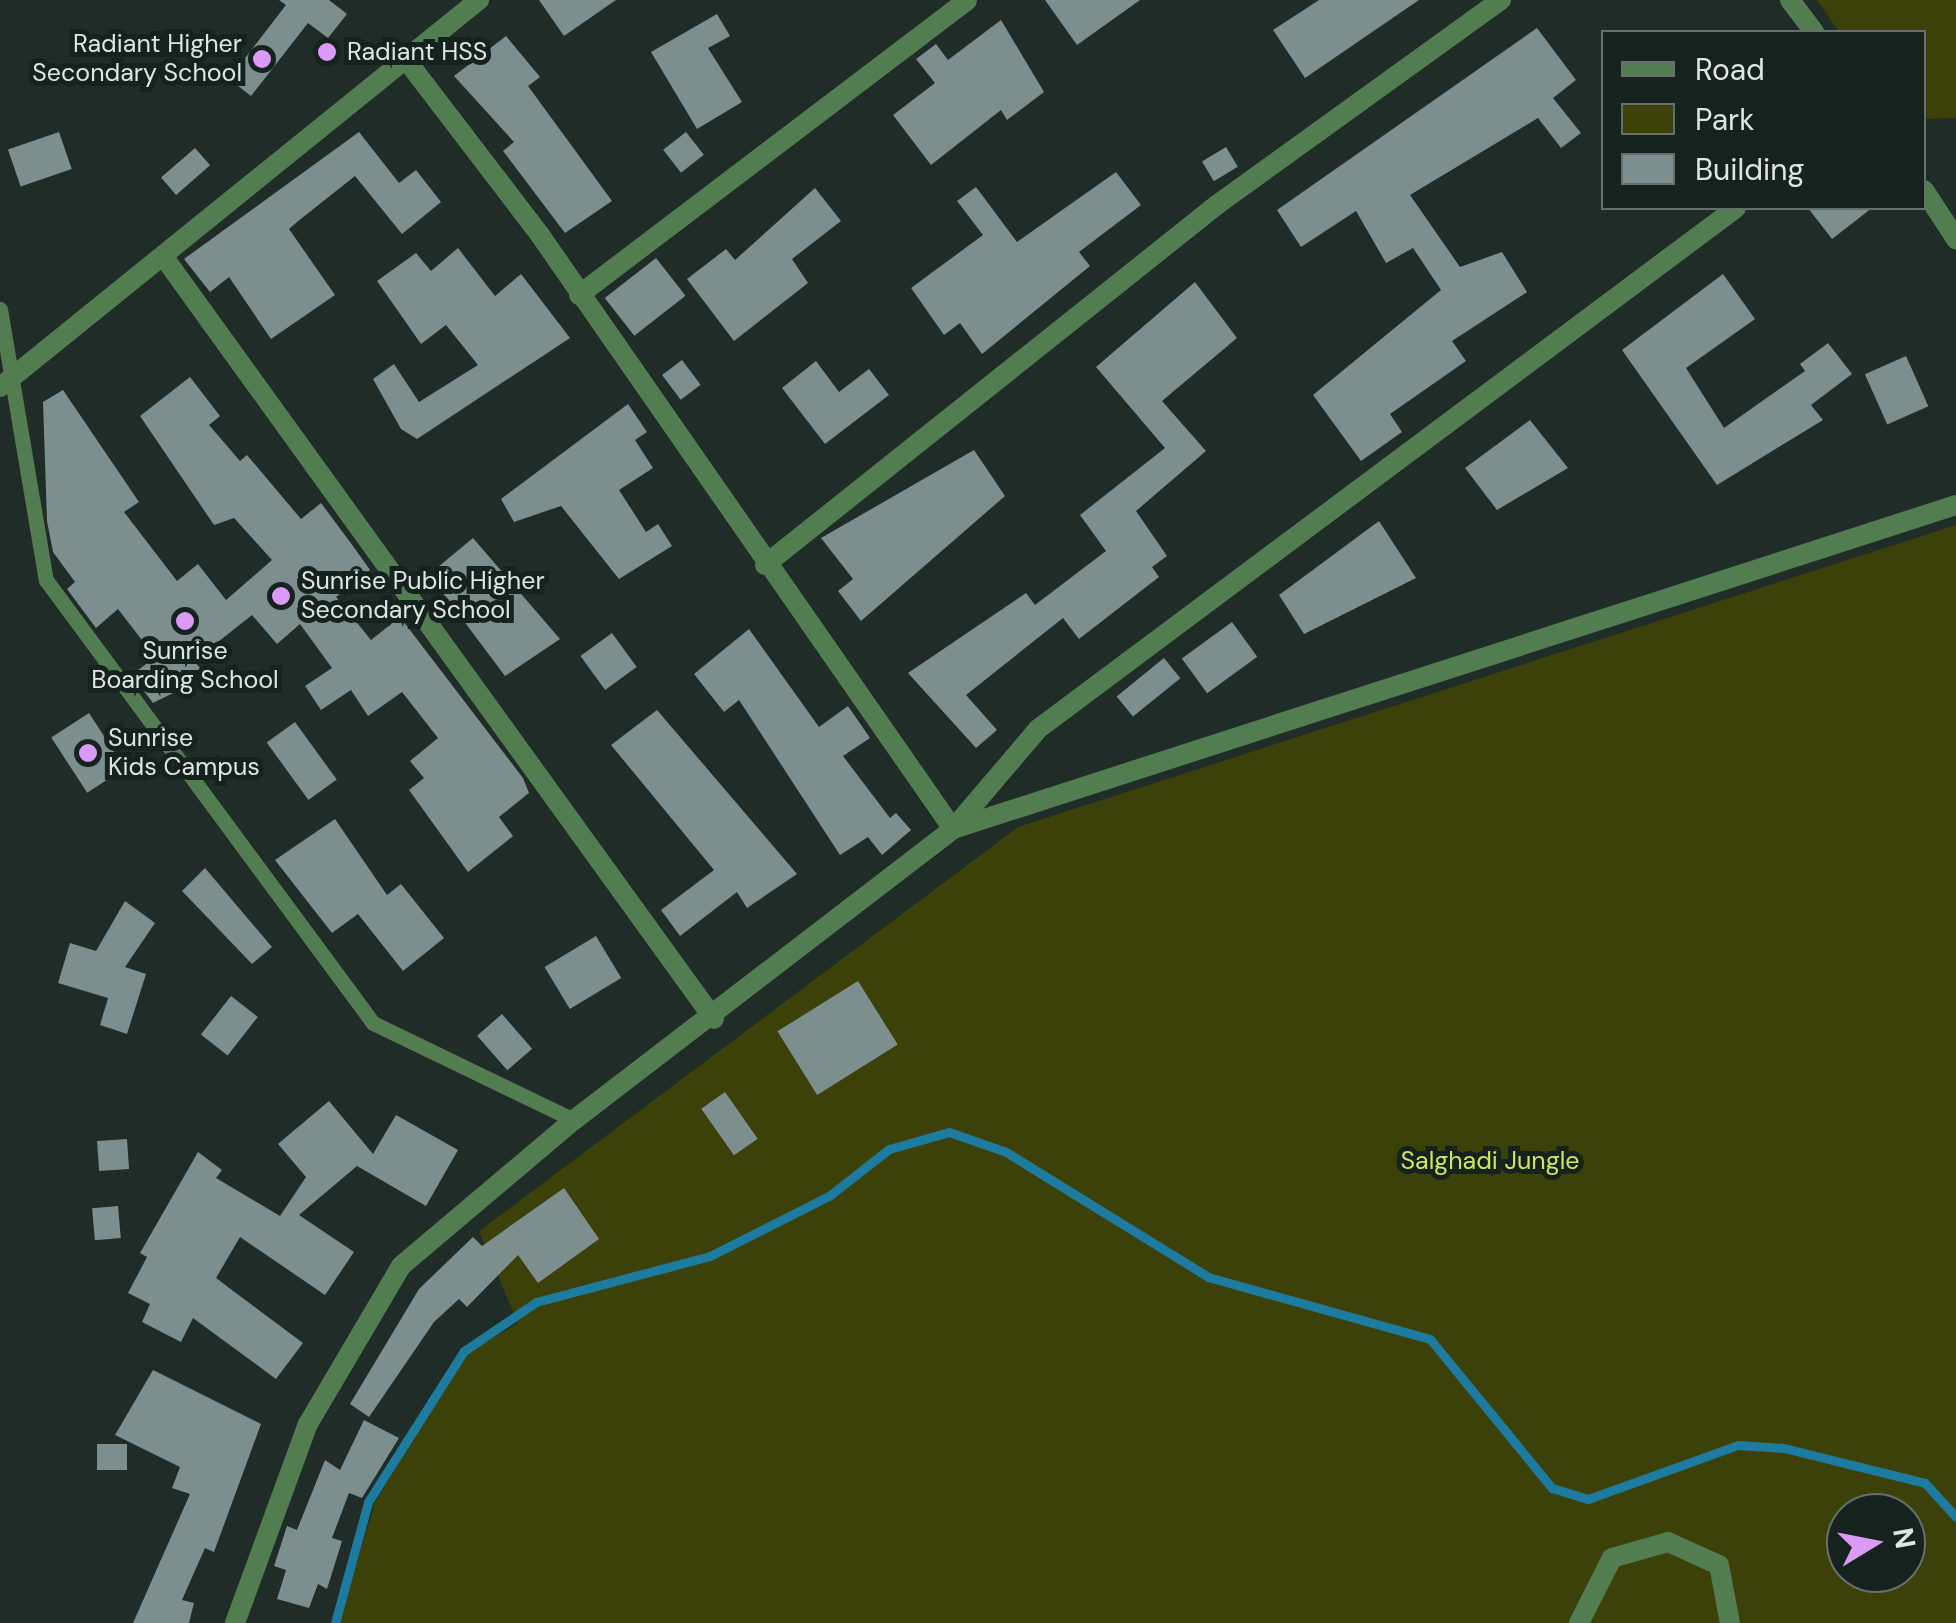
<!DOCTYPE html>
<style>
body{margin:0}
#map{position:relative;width:1956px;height:1623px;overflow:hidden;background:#1f2c27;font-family:"DM Sans",sans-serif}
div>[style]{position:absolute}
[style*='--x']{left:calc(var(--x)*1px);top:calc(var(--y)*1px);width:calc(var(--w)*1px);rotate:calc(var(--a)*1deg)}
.green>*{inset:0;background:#3b4109}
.stream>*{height:9px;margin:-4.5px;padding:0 4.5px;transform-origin:4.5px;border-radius:4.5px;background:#1d7b9f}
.building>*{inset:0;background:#7d8e8f;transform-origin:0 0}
.service>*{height:15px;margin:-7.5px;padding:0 7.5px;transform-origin:7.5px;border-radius:7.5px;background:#527d51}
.minor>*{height:20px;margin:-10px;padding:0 10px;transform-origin:10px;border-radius:10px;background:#527d51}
.dots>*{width:28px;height:28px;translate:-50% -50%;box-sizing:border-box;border:5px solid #15221e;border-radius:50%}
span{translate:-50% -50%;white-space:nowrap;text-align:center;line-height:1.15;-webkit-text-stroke:10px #15221e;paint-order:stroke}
.poi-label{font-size:25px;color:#dee6e3}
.right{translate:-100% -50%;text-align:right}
.left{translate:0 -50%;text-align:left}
.park-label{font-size:25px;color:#d3e463}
.legend{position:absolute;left:1601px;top:30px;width:325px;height:180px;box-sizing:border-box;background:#15221e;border:2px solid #65706d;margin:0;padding:12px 18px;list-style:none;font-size:30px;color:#dee6e3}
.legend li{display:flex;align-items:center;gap:20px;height:50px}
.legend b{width:50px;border:2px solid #65706d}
.north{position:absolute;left:1826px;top:1493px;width:100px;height:100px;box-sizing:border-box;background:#15221e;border:2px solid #65706d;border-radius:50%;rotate:80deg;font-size:28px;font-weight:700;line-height:40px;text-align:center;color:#dee6e3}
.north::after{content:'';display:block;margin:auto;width:35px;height:45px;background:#da9af6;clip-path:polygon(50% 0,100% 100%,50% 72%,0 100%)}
</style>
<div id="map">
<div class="green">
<i style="clip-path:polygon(1817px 0,1956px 0,1956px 118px,1924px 119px,1924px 32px,1839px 32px)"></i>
<i style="clip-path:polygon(evenodd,1956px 525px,1956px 1623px,339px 1623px,375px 1502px,467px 1353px,518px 1323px,479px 1231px,1018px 827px,1956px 525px,1846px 1513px,1906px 1513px,1906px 1573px,1846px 1573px,1846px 1513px)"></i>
</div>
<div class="stream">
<i style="--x:335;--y:1623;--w:125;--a:-74.7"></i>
<i style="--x:368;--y:1502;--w:179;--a:-57.6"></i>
<i style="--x:464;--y:1351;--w:87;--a:-34.2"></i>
<i style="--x:536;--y:1302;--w:180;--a:-14.8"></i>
<i style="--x:710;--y:1256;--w:133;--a:-26.8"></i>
<i style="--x:829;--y:1196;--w:76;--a:-38.1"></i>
<i style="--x:889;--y:1149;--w:62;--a:-15.8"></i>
<i style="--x:949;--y:1132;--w:60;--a:19.3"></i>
<i style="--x:1006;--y:1152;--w:238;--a:31.7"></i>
<i style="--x:1208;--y:1277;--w:230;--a:15.6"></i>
<i style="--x:1430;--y:1339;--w:193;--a:50.7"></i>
<i style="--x:1552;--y:1488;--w:38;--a:17"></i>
<i style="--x:1588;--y:1499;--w:159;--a:-19.8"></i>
<i style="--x:1738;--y:1445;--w:46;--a:3.7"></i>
<i style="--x:1784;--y:1448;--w:145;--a:13.9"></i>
<i style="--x:1925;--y:1483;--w:46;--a:47.6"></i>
</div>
<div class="building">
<i style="clip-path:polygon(279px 0,329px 0,347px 14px,328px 38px,308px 23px,251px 96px,229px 79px,286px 5px)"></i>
<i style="clip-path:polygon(539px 0,616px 0,564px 36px)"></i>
<i style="clip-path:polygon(1045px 0,1140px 0,1077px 45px)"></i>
<i style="clip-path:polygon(1319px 0,1419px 0,1305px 78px,1273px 30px)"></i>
<i style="clip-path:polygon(717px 14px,730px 36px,708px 48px,742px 102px,697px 129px,651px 52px)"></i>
<i style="clip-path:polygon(1001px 20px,1044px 92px,1007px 120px,1001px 110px,931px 165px,893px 115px,935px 83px,916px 59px,936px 44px,948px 60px)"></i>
<i style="clip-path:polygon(1537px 28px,1576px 80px,1553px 98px,1581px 133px,1561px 148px,1538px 118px,1410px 195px,1460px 267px,1502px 252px,1527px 292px,1452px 341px,1466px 361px,1390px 414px,1402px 432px,1361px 461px,1313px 395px,1441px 290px,1413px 248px,1386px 263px,1356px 211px,1301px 247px,1277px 210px)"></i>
<i style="clip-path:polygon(506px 36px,540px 77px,528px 86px,612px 201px,565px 233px,503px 151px,514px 142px,454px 76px)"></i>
<i style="left:59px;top:132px;width:39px;height:54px;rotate:71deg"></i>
<i style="clip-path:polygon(359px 132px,399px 183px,416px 170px,441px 202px,402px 234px,355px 176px,297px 222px,289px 229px,335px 295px,271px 339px,229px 277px,210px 292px,184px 259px)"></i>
<i style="left:686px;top:132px;width:29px;height:29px;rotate:52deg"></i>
<i style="left:1226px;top:147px;width:23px;height:28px;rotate:59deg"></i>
<i style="left:195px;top:148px;width:23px;height:45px;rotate:49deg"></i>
<i style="clip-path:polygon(1116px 172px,1141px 205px,1079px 252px,1090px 266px,982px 354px,960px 323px,944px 335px,911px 288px,983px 235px,957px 201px,976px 187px,1017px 242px)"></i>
<i style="clip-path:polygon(815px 188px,841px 221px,792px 259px,808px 283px,734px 341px,687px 279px,726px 249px,735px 260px)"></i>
<i style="clip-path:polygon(1808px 208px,1872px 208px,1832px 239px)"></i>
<i style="clip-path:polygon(458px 248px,495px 296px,521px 274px,570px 338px,417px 439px,401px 429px,373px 379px,394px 364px,419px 402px,478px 365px,446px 325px,421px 344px,377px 281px,416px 253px,431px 271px)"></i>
<i style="left:656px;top:258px;width:48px;height:65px;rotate:52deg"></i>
<i style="clip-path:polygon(1723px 274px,1755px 319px,1686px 368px,1724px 428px,1805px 371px,1800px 364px,1828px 343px,1852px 374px,1811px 405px,1823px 420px,1717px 485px,1622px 350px)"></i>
<i style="clip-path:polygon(1195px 282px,1237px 338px,1162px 401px,1206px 451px,1136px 511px,1167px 556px,1152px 567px,1159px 577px,1079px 639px,1063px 618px,966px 695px,997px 730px,976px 748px,908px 673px,1026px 593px,1035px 605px,1106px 551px,1080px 515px,1165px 448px,1096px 367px)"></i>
<i style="left:1906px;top:356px;width:55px;height:45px;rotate:66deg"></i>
<i style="left:682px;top:360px;width:31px;height:25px;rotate:53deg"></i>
<i style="clip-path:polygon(816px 361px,839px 392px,869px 369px,889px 395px,825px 444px,782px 388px)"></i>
<i style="clip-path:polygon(190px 377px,220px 416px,209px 425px,240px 461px,247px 455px,301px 519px,321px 503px,353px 546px,370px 570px,336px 597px,371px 640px,400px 617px,523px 778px,529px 793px,499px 817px,513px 836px,468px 872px,409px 790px,424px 778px,410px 761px,438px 738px,402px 692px,368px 716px,351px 690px,321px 710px,305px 686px,332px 668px,300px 624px,277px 644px,252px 615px,194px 661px,207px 676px,153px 703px,132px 675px,155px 657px,118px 609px,96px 628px,67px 589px,75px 582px,53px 552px,47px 521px,43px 402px,63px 390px,139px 502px,124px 512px,177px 581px,198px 564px,226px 600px,272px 560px,234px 518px,214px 525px,140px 416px)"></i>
<i style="clip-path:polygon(628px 404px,647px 432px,635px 440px,653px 468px,619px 490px,646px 532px,658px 524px,672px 546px,619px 579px,561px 506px,514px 522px,501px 499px)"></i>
<i style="clip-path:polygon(1530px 420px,1568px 468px,1497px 510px,1465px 468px)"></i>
<i style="clip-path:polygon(974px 450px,1005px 496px,861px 621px,838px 591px,853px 579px,821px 538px)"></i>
<i style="clip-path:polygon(1379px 521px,1416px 578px,1304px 634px,1279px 595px)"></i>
<i style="clip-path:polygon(473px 538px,560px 639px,505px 676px,439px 588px,449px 580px,438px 567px)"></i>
<i style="left:1232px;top:622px;width:43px;height:62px;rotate:54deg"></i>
<i style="clip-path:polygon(749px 629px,819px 727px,848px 706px,870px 738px,843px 756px,890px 818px,896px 813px,911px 830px,882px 855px,868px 837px,840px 855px,739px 700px,724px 712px,694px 674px)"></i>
<i style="left:612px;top:633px;width:42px;height:39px;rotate:54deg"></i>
<i style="left:1164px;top:658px;width:26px;height:61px;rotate:51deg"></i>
<i style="clip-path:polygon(657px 710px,797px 874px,747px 908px,737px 892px,680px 936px,661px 910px,714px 870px,611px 745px)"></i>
<i style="left:89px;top:713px;width:66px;height:45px;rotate:57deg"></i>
<i style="left:295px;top:722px;width:71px;height:35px;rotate:54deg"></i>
<i style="clip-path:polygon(335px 819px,387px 895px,401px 884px,444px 938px,403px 971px,358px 914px,332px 933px,275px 860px)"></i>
<i style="clip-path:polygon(205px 868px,272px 947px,252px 964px,182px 891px)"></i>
<i style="clip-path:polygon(125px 901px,155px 923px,125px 967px,146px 974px,127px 1034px,100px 1025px,108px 998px,58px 983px,70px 943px,96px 951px)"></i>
<i style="left:596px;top:936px;width:49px;height:60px;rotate:59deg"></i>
<i style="left:858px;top:981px;width:75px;height:95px;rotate:58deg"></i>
<i style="left:231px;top:996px;width:34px;height:49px;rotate:38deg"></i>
<i style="left:502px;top:1014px;width:46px;height:33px;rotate:49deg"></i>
<i style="left:725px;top:1092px;width:57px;height:29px;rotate:55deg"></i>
<i style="clip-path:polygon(329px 1101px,373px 1154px,396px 1115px,458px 1150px,426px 1206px,357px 1166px,299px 1215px,354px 1252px,325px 1295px,240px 1237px,216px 1278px,303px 1343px,276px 1379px,193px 1318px,181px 1342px,142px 1322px,150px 1304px,128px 1293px,147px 1257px,140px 1253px,198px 1152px,222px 1170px,216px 1178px,280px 1216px,306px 1177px,278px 1144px)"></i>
<i style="left:127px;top:1139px;width:30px;height:30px;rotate:86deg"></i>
<i style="clip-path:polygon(564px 1188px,599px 1239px,538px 1283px,518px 1255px,467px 1307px,459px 1299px,434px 1322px,369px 1417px,350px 1404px,419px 1289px,473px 1237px,482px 1246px)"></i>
<i style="left:118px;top:1206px;width:32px;height:26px;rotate:85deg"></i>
<i style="clip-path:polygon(153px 1370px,261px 1424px,214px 1552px,205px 1548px,182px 1600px,194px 1603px,189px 1623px,133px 1623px,190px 1494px,172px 1488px,180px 1467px,115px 1435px)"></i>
<i style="clip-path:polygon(364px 1420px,399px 1438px,362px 1498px,349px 1493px,332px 1538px,342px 1541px,327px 1589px,318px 1584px,309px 1608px,277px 1599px,286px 1570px,274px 1566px,287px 1526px,297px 1530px,325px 1460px,340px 1470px)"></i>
<i style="left:97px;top:1444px;width:30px;height:26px"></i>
</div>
<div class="service">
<i style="--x:0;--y:309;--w:275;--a:80.4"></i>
<i style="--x:46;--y:580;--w:551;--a:53.57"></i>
<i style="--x:373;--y:1023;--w:223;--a:25.8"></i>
</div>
<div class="minor">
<i style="--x:1790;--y:0;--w:40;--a:53"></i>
<i style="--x:404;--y:57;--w:224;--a:52.6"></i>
<i style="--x:540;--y:235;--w:723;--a:55.19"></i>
<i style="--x:953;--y:829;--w:131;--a:-49.6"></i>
<i style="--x:1038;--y:729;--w:871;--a:-36.74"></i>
<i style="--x:1924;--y:190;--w:59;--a:56.9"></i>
<i style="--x:163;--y:256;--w:941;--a:54.17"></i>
<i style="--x:579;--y:295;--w:487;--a:-37.2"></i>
<i style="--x:0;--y:387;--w:616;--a:-38.94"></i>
<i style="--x:765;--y:565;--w:579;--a:-38.55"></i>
<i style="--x:1218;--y:204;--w:349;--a:-35.8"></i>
<i style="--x:235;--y:1623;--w:212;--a:-69.9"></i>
<i style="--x:308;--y:1424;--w:183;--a:-59.5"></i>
<i style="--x:401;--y:1266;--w:226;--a:-40.2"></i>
<i style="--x:574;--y:1120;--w:478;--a:-37.5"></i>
<i style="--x:953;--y:829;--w:1054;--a:-17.9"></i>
<i style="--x:1579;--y:1623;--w:73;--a:-63.1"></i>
<i style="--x:1612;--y:1558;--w:58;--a:-15.9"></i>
<i style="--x:1668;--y:1542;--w:56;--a:24.3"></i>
<i style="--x:1719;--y:1565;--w:59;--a:79.3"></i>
</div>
<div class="dots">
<i style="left:327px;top:52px;background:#da9af6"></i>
<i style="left:262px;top:59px;background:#da9af6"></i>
<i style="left:281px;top:596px;background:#da9af6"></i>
<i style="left:185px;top:621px;background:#da9af6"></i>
<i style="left:88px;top:753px;background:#da9af6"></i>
</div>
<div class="poi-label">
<span class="right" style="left:242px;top:59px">Radiant Higher<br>Secondary School</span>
<span class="left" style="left:347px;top:52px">Radiant HSS</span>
<span class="left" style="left:301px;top:596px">Sunrise Public Higher<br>Secondary School</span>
<span style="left:185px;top:666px">Sunrise<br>Boarding School</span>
<span class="left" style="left:108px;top:753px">Sunrise<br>Kids Campus</span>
</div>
<div class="park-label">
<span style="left:1490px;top:1161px">Salghadi Jungle</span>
</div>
<ul class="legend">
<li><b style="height:12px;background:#527d51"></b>Road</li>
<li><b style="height:28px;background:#3b4109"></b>Park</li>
<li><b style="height:28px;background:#7d8e8f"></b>Building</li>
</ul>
<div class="north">N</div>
</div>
